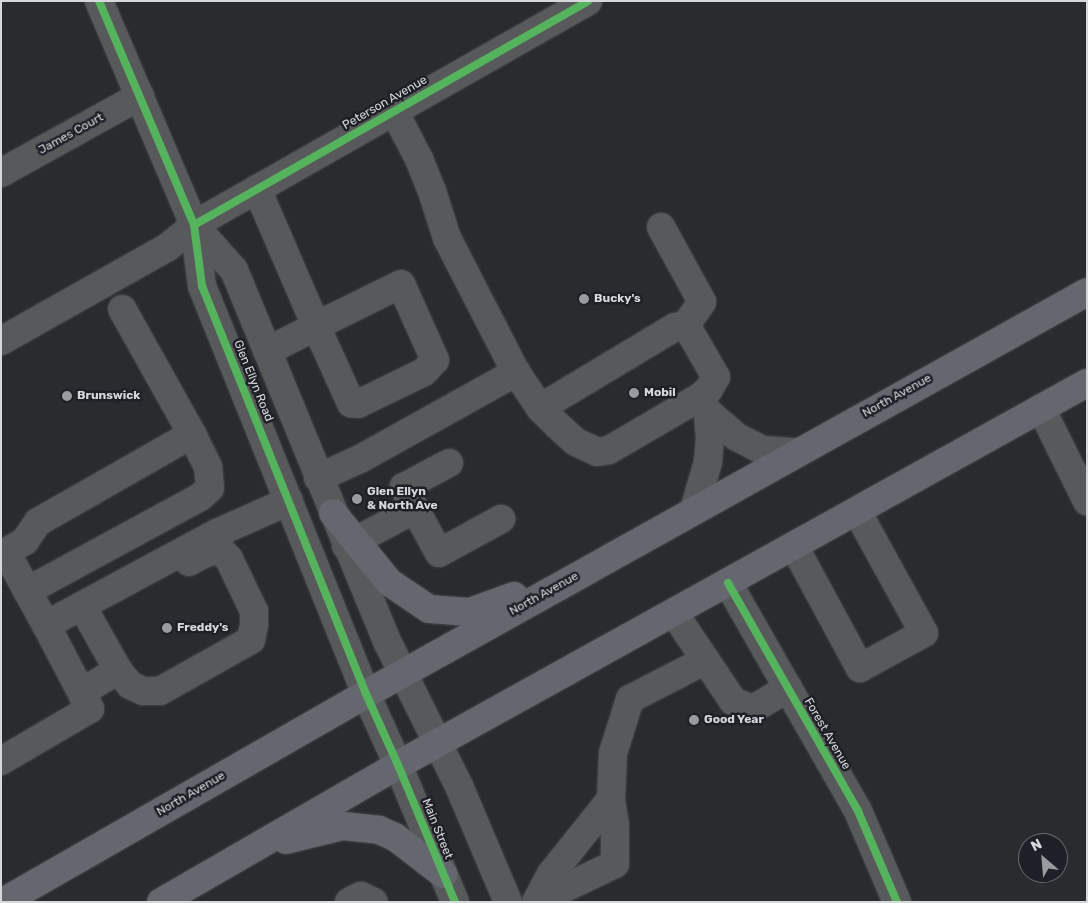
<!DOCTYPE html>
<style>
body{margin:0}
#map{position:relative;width:1088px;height:903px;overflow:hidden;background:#292b2f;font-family:Rubik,sans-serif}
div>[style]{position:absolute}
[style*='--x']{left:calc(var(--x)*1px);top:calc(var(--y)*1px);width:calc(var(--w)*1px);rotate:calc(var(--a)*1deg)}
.roads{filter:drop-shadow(0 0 1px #46474a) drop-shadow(0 0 1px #46474a)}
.minor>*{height:28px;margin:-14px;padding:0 14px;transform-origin:14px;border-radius:14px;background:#58595b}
.major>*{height:28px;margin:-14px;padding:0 14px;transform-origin:14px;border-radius:14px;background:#64676e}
.cycleway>*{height:8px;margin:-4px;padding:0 4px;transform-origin:4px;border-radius:4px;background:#56b35d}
.dots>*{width:14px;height:14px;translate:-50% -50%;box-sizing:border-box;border:2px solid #1d2127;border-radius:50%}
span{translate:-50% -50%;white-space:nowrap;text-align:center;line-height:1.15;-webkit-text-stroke:5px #1d2127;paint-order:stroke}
.street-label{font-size:12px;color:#d6d8dc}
.poi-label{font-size:12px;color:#d6d8dc;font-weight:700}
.left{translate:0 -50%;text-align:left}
.frame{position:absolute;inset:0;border:2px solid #d6d8dc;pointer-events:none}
.north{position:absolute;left:1018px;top:833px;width:50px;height:50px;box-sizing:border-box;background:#1d2127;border:1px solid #676a6f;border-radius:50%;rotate:333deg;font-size:14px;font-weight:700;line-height:20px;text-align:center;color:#d6d8dc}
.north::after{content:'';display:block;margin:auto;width:18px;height:22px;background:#999b9f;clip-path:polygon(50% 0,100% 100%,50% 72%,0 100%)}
</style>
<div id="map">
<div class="roads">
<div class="minor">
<i style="--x:99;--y:1;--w:243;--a:67"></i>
<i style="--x:194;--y:225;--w:62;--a:82.5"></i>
<i style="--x:202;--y:286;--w:440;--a:68.1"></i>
<i style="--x:366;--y:694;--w:78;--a:65.7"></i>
<i style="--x:398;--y:765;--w:148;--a:67.4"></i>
<i style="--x:394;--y:111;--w:54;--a:62.5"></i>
<i style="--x:419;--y:159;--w:35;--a:68"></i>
<i style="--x:432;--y:191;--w:49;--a:72.3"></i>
<i style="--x:447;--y:238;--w:151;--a:62.8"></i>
<i style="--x:516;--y:372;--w:43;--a:56.3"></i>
<i style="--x:540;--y:408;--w:24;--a:45"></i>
<i style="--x:557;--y:425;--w:25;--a:42"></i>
<i style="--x:576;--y:442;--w:23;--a:25"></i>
<i style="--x:597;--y:452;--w:12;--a:-9"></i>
<i style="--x:609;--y:450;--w:105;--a:-30.2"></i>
<i style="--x:700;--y:397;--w:17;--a:62"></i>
<i style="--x:708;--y:412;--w:26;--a:86"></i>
<i style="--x:710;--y:438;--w:24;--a:95"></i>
<i style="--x:708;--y:462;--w:50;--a:106.3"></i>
<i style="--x:1;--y:173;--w:159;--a:-29"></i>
<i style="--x:257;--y:189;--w:149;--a:66.7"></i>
<i style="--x:316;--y:326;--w:85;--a:65.6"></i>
<i style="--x:351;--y:403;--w:7;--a:8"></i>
<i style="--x:358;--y:404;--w:73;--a:-25.9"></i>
<i style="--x:424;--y:372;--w:16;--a:-47"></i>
<i style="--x:435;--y:360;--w:83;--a:-114.1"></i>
<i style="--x:401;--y:284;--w:95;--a:153.7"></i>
<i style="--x:316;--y:326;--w:26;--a:152"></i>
<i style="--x:293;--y:338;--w:29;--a:153"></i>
<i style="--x:194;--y:225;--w:60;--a:48.4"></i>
<i style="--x:234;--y:270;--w:404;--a:67.6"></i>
<i style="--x:388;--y:643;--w:160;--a:63.6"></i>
<i style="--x:459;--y:786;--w:126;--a:67.1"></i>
<i style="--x:661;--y:227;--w:85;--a:61.3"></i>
<i style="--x:702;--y:302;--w:28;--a:125"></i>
<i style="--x:1;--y:341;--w:192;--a:-29.4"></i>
<i style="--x:168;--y:247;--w:34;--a:-40"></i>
<i style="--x:194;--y:225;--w:453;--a:-29.6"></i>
<i style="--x:540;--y:408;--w:157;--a:-31"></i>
<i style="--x:675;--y:327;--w:11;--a:-10"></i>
<i style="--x:686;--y:325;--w:60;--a:60"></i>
<i style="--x:716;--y:377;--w:14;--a:120"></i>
<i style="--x:709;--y:389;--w:12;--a:138"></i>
<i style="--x:1041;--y:408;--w:104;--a:63.7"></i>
<i style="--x:708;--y:412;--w:38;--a:41"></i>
<i style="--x:737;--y:437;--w:29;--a:27"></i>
<i style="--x:763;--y:450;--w:32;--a:4"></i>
<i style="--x:318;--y:478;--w:46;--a:-24.3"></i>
<i style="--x:360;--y:459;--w:179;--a:-29.1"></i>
<i style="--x:415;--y:509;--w:25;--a:-117"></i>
<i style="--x:404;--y:487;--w:51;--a:-28.1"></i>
<i style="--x:346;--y:546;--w:78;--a:-28.2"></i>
<i style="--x:415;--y:509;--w:50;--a:61.4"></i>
<i style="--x:439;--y:553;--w:71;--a:-28.7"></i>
<i style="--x:794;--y:546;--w:139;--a:61.6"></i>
<i style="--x:860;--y:668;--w:73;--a:-28.7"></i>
<i style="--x:924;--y:633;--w:139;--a:-118.8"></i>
<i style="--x:728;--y:583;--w:262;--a:60.3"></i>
<i style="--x:858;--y:811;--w:99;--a:66.8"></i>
<i style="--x:27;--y:591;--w:197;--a:-28.5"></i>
<i style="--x:200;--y:497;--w:13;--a:-42"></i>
<i style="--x:210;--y:488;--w:21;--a:-95"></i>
<i style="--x:208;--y:467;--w:37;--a:-116"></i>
<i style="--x:82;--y:606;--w:73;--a:60.6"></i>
<i style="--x:118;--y:670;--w:42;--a:148.6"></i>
<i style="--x:674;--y:613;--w:106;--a:56.2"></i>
<i style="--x:733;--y:701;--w:22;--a:22"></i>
<i style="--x:753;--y:709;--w:41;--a:-31"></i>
<i style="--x:46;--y:625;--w:83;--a:-118.7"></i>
<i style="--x:6;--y:552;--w:22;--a:-30"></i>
<i style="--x:25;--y:541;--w:23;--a:-56"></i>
<i style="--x:38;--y:522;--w:177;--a:-29.7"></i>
<i style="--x:192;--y:434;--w:143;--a:-119.2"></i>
<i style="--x:118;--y:670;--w:19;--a:51"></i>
<i style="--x:130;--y:685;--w:14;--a:25"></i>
<i style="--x:143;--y:691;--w:17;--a:0"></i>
<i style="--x:160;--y:691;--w:104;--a:-29.3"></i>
<i style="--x:251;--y:640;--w:16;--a:-79"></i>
<i style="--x:254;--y:624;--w:13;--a:-90"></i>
<i style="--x:254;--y:611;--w:58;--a:-115.7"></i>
<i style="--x:229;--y:559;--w:13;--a:-132"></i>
<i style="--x:220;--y:549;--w:17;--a:163"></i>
<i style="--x:204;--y:554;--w:17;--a:152"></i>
<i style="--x:1;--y:761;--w:103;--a:-30.3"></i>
<i style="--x:90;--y:709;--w:95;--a:-117.6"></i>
<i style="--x:46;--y:625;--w:194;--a:-28.3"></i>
<i style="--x:217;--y:533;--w:79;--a:-24"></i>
<i style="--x:538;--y:901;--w:85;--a:-25.7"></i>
<i style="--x:615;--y:864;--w:39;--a:-90"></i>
<i style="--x:615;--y:825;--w:26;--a:-99"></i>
<i style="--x:349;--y:902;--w:13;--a:-27"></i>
<i style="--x:361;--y:896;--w:14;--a:25"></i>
<i style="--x:536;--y:902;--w:32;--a:-62"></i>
<i style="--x:551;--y:874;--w:96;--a:-51.3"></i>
<i style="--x:611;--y:799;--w:46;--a:-87.5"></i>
<i style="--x:613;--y:753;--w:57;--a:-72.5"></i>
<i style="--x:630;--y:699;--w:85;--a:-27.2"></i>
</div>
<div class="major">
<i style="--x:333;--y:513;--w:89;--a:50.9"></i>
<i style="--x:389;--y:582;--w:48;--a:34"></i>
<i style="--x:429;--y:609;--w:41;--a:4.2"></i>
<i style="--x:470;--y:612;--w:47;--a:-20"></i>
<i style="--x:286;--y:840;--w:59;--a:-13.8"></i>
<i style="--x:343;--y:826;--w:36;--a:6"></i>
<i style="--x:379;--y:830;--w:17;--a:24"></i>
<i style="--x:395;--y:837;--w:61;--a:37.6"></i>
<i style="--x:3;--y:902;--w:418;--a:-29.8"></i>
<i style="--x:366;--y:694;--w:825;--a:-29.14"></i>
<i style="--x:161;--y:902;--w:274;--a:-30"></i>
<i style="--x:398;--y:765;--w:788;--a:-29.01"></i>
</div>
</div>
<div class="cycleway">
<i style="--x:99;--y:1;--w:243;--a:67"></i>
<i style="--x:194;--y:225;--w:62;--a:82.5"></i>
<i style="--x:202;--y:286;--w:440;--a:68.1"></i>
<i style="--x:366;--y:694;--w:78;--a:65.7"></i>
<i style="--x:398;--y:765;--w:148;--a:67.4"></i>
<i style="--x:194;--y:225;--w:453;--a:-29.6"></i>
<i style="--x:728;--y:583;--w:262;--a:60.3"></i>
<i style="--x:858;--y:811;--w:99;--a:66.8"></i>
</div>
<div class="dots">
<i style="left:584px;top:299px;background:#999b9f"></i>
<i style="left:634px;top:393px;background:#999b9f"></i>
<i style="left:67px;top:396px;background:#999b9f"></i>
<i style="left:357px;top:499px;background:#999b9f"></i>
<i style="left:167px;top:628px;background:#999b9f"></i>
<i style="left:694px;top:720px;background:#999b9f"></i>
</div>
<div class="street-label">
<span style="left:385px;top:103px;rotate:-30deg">Peterson Avenue</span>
<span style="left:71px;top:134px;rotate:-29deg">James Court</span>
<span style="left:253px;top:381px;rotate:68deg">Glen Ellyn Road</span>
<span style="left:897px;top:396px;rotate:-29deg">North Avenue</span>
<span style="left:544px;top:594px;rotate:-29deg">North Avenue</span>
<span style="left:827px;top:734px;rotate:60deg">Forest Avenue</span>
<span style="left:191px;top:794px;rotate:-30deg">North Avenue</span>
<span style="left:437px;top:829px;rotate:68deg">Main Street</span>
</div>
<div class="poi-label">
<span class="left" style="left:594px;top:299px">Bucky's</span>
<span class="left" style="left:644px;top:393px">Mobil</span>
<span class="left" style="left:77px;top:396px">Brunswick</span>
<span class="left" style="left:367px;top:499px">Glen Ellyn<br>&amp; North Ave</span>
<span class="left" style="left:177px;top:628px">Freddy's</span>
<span class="left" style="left:704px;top:720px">Good Year</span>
</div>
<div class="frame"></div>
<div class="north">N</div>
</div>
